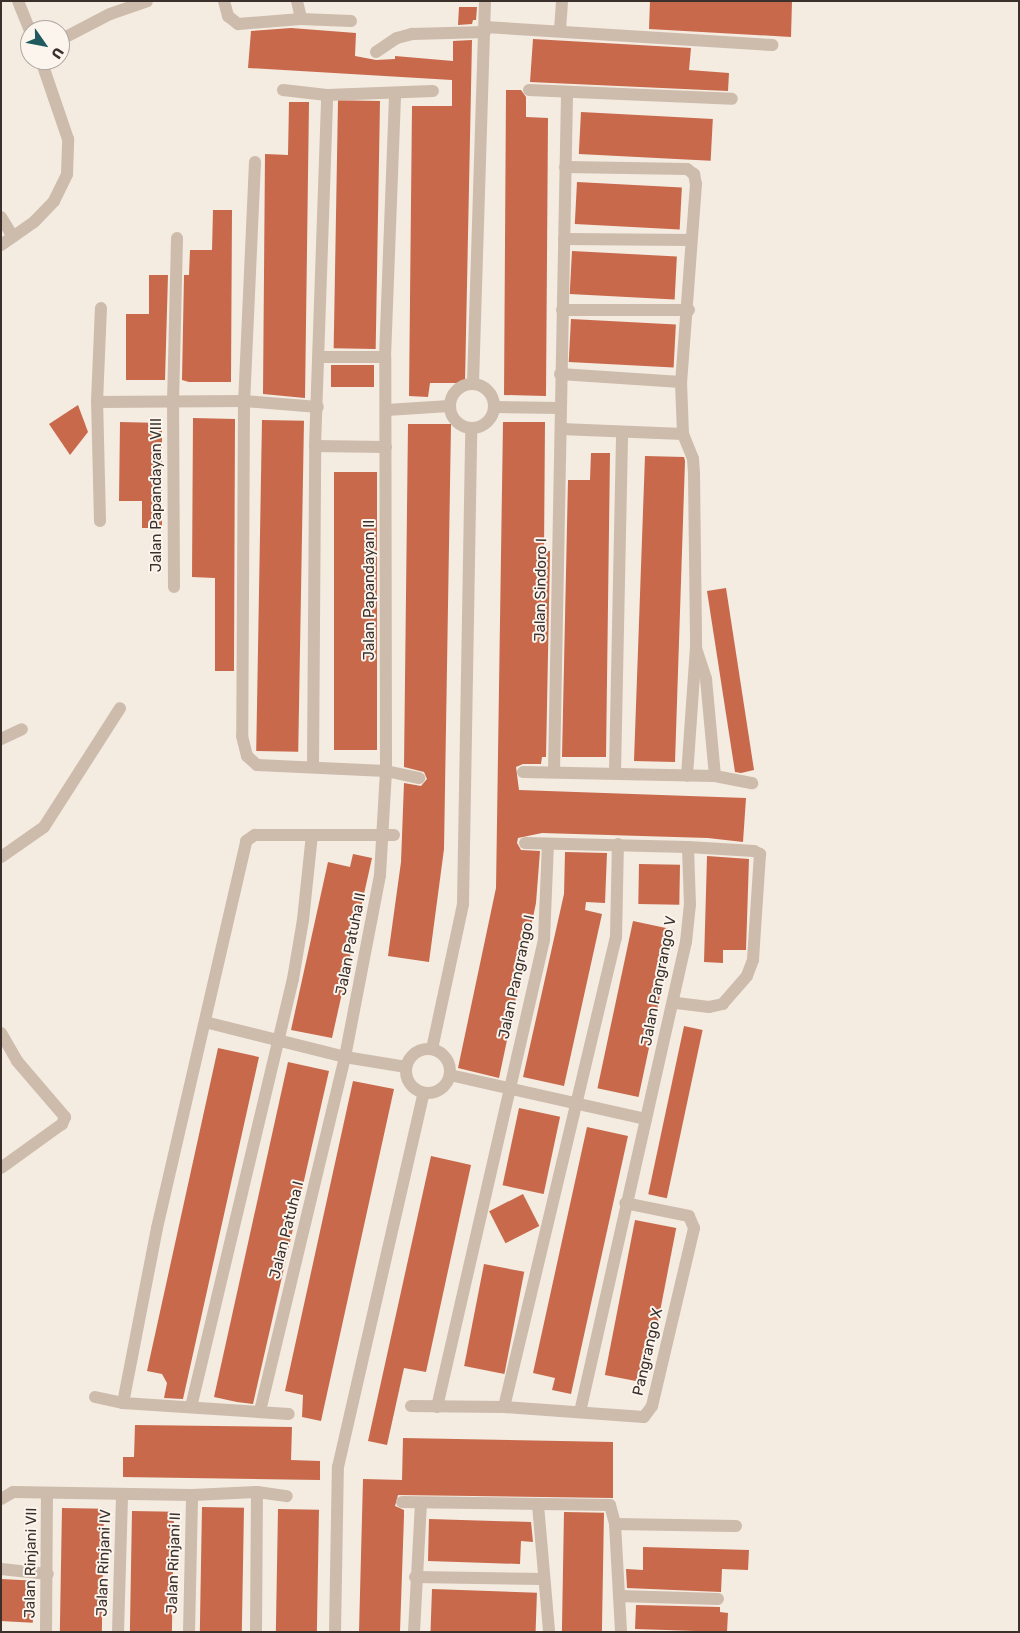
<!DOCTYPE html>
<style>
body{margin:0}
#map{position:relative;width:1020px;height:1633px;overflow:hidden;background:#f4ebe1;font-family:Rubik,sans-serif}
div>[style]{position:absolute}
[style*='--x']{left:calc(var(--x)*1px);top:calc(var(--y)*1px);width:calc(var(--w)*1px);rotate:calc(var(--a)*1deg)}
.building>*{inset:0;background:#c8694b;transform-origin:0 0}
.minor>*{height:12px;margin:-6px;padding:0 6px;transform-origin:6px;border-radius:6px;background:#cdbbac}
.minor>.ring{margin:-6px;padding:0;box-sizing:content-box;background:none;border:12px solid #cdbbac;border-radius:50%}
span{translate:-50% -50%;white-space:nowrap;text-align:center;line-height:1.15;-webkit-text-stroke:4px #fbf5ee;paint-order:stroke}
.street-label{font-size:15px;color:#3b302b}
.frame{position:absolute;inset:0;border:2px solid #3b302b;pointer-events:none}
.north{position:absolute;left:20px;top:20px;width:50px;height:50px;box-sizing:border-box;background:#fbf5ee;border:1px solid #aea6a0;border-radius:50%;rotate:123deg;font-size:14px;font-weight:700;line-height:20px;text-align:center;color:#3b302b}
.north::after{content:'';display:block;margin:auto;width:18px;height:22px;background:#1f5a5e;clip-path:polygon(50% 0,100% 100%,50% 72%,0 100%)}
</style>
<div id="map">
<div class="building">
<i style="clip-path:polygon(650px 1px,792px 1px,791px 37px,649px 29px)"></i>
<i style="clip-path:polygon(459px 7px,477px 7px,476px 20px,473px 20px,472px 24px,458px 25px)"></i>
<i style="clip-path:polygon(291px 28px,356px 33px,355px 56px,376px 60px,395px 59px,395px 56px,453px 61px,453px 41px,472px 40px,465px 383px,430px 383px,428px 397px,409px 396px,412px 106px,452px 106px,452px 80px,248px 68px,251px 31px)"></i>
<i style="clip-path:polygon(533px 39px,691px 48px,689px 70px,729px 73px,728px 91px,530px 82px)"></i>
<i style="clip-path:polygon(506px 90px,521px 90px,526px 97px,526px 117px,548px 118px,546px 396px,504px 395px)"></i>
<i style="left:380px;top:101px;width:248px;height:42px;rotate:91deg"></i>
<i style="clip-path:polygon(289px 102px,309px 102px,305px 398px,263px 394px,265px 154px,288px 155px)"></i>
<i style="left:581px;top:112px;width:132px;height:42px;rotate:3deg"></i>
<i style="left:577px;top:182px;width:105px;height:42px;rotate:3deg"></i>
<i style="clip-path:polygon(213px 210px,232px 210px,231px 382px,189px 382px,182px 380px,184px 275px,189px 275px,190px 250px,212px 250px)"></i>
<i style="left:572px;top:251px;width:105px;height:43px;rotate:3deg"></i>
<i style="clip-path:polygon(149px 275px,168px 275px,165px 380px,126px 380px,126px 314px,149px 314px)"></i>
<i style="left:571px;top:319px;width:105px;height:43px;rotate:3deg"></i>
<i style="left:331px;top:365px;width:43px;height:22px"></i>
<i style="clip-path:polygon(78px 405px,88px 432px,70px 455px,49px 424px)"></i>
<i style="clip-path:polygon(193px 418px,235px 419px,234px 671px,215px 671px,215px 578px,192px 577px)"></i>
<i style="left:262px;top:420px;width:42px;height:331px;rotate:1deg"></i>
<i style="clip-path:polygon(120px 422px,162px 423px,162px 528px,142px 528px,142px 501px,119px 501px)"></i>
<i style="clip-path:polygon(503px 422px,545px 422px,544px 551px,550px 551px,546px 757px,542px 757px,541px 764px,523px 764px,516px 767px,519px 790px,746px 798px,743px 842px,708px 838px,542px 833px,518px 838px,517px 843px,521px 850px,540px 851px,536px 903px,499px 1078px,458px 1068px,496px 888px)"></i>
<i style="clip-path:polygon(408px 424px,451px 424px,444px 849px,429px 962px,388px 956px,401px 862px,404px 783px,421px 786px,427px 779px,424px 772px,404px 767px)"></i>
<i style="clip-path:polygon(591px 453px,610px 453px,606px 757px,562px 757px,568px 480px,590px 480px)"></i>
<i style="clip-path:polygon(645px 456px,684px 457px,685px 461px,675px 762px,634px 761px)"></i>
<i style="left:334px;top:472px;width:43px;height:278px"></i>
<i style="clip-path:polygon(726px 588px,754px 770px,741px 773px,735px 772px,707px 591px)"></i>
<i style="clip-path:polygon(565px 852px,607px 853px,605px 903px,586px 902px,585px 910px,602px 914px,564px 1086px,523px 1077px,564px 894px)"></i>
<i style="clip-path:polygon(353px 854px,372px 858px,332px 1038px,291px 1030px,328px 862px,350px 867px)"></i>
<i style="clip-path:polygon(707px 856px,749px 859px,746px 950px,723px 950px,723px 963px,704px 962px)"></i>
<i style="left:639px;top:864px;width:41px;height:40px;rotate:1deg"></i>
<i style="left:633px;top:921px;width:42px;height:171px;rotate:12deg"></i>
<i style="left:684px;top:1026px;width:19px;height:172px;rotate:12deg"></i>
<i style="clip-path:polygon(218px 1048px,259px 1057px,183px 1399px,164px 1398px,167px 1383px,162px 1374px,147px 1371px)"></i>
<i style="clip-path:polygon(288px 1062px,329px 1071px,253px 1404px,237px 1402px,214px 1397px)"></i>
<i style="clip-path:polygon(353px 1081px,394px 1089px,321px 1421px,302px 1417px,303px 1395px,285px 1391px)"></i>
<i style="left:519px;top:1108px;width:42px;height:79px;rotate:12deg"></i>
<i style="clip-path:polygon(587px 1127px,628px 1136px,571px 1394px,552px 1390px,555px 1378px,533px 1373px)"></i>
<i style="clip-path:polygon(431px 1156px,471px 1165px,426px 1372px,404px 1368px,387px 1445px,368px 1441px)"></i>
<i style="left:523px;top:1194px;width:36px;height:38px;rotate:63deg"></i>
<i style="left:635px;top:1220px;width:42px;height:158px;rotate:11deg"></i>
<i style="left:484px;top:1264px;width:41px;height:104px;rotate:11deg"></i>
<i style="clip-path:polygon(135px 1425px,292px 1427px,291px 1460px,320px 1461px,320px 1480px,123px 1477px,123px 1457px,134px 1457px)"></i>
<i style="clip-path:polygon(403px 1438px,613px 1442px,613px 1498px,398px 1495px,395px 1506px,404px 1510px,404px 1516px,400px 1632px,359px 1632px,363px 1479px,402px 1480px)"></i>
<i style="left:202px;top:1507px;width:42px;height:125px;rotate:1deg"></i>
<i style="left:62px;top:1508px;width:42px;height:124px;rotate:1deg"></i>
<i style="left:278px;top:1509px;width:41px;height:123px;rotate:1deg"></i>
<i style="left:132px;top:1511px;width:42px;height:121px;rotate:1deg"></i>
<i style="left:564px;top:1512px;width:40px;height:120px;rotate:1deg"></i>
<i style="clip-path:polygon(429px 1519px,531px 1522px,533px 1542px,521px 1541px,520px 1564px,428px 1561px)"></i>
<i style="clip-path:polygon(643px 1547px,749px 1550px,748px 1570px,722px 1569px,721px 1592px,627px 1588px,626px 1569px,643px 1570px)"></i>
<i style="left:1px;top:1579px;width:34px;height:42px;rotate:3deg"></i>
<i style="left:432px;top:1589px;width:105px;height:42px;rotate:2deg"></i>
<i style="clip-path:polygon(636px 1605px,720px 1607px,720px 1612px,728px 1613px,727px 1632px,635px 1629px)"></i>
</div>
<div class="minor">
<i style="--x:18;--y:1;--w:32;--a:68"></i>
<i style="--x:224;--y:1;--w:16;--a:75"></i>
<i style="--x:228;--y:16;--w:13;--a:39"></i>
<i style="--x:238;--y:24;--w:63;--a:-4.5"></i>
<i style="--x:301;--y:19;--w:50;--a:2.3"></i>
<i style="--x:297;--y:1;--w:18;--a:77"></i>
<i style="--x:485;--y:27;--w:288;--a:3.6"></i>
<i style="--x:560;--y:30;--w:29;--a:-86"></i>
<i style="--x:60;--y:40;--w:56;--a:-27.5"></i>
<i style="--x:110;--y:14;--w:39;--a:-19"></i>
<i style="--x:376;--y:52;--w:25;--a:-34"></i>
<i style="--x:397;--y:38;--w:16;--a:-15"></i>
<i style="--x:412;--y:34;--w:73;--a:-1.6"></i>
<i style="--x:283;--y:90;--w:44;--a:6.5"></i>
<i style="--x:327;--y:95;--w:106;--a:-2.2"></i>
<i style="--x:529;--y:90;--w:203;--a:2.5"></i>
<i style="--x:255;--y:162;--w:239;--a:92.6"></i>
<i style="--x:244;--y:401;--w:335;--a:90.3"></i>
<i style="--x:242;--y:736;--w:21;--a:76"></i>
<i style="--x:247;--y:756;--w:13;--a:42"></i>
<i style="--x:257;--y:765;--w:129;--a:2.7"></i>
<i style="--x:386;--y:771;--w:34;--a:12"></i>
<i style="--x:565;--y:167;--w:122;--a:0.9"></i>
<i style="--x:687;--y:169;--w:9;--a:36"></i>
<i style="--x:694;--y:174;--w:10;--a:79"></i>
<i style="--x:696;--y:184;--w:199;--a:94.3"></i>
<i style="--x:681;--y:382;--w:52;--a:87.8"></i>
<i style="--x:683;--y:434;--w:27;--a:68"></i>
<i style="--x:693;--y:459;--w:15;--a:86"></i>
<i style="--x:694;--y:474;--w:173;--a:89.3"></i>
<i style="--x:696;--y:647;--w:129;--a:94"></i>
<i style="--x:1;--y:217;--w:23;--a:59"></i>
<i style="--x:564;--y:239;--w:127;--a:0.5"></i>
<i style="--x:1;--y:245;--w:40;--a:-34.9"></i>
<i style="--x:34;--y:222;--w:29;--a:-46"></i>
<i style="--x:54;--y:201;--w:30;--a:-64"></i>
<i style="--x:67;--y:174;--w:35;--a:-88"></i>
<i style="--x:68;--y:139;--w:83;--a:-108.9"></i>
<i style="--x:562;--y:310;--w:127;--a:0"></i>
<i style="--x:320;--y:357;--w:65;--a:0"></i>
<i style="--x:560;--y:374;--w:121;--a:3.8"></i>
<i style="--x:473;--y:383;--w:382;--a:-88.2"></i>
<i class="ring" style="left:450px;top:384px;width:32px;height:32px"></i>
<i style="--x:97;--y:402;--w:147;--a:-0.4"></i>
<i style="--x:244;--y:401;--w:74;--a:4.6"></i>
<i style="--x:494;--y:407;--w:66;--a:0.9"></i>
<i style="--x:387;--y:410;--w:62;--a:-3.7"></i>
<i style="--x:561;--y:429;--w:122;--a:2.3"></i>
<i style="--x:315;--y:446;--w:71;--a:0.8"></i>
<i style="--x:100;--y:521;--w:119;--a:-91.4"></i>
<i style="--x:97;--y:402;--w:94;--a:-87.6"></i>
<i style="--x:174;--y:587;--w:184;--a:-90.3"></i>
<i style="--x:173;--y:403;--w:165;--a:-88.6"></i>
<i style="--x:696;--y:648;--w:33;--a:72"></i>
<i style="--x:706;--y:679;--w:97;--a:84.7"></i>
<i style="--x:1;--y:739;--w:23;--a:-25"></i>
<i style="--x:313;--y:767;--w:321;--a:-89.6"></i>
<i style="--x:315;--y:446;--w:351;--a:-88"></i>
<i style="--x:523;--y:772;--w:192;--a:1.2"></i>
<i style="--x:715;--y:776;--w:38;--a:11"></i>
<i style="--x:554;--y:772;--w:680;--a:-88.9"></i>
<i style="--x:615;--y:772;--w:340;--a:-88.8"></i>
<i style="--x:525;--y:843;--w:163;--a:1.4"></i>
<i style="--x:688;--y:847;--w:66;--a:3.5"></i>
<i style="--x:754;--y:851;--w:7;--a:27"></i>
<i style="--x:760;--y:854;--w:106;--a:93.8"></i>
<i style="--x:753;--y:960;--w:17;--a:111"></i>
<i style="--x:747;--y:976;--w:37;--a:131"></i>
<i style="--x:723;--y:1004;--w:14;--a:168"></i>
<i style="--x:709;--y:1007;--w:35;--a:-173"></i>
<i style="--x:1;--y:857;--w:52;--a:-34.9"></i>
<i style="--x:44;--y:827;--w:141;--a:-57.4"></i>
<i style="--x:205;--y:1022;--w:144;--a:14"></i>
<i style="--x:345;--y:1057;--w:62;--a:9.3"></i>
<i style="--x:1;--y:1033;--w:32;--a:60"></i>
<i style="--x:17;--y:1061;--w:74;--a:49.4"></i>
<i style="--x:65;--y:1117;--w:8;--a:113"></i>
<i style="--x:62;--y:1124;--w:75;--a:144.2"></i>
<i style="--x:432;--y:1049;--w:148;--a:-77.9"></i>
<i style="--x:463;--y:904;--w:476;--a:-89"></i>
<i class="ring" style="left:406px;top:1049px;width:32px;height:32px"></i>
<i style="--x:450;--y:1075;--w:201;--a:12.7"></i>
<i style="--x:95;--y:1397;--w:29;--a:12"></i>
<i style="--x:123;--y:1403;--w:166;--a:3.8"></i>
<i style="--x:123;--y:1403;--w:178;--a:-79"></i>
<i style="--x:157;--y:1228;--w:397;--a:-77"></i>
<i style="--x:246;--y:841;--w:11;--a:-34"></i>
<i style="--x:255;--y:835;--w:139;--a:0"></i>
<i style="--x:411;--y:1406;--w:93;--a:0.6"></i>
<i style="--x:504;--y:1407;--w:140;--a:4.1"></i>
<i style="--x:644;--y:1417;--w:14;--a:-54"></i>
<i style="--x:652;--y:1406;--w:183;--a:-76.7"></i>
<i style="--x:694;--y:1228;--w:13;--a:-113"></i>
<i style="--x:689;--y:1216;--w:65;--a:-168.5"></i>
<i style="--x:191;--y:1407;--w:440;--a:-76.6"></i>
<i style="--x:293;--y:979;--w:60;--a:-80.4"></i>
<i style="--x:303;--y:920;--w:85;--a:-84"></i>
<i style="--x:437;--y:1407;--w:480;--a:-77.1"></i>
<i style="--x:544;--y:939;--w:95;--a:-87.6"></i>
<i style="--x:504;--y:1407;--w:483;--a:-76.6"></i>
<i style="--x:616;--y:937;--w:93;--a:-88.8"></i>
<i style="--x:260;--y:1411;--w:364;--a:-76.5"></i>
<i style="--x:345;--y:1057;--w:185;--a:-79.1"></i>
<i style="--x:380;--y:875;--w:104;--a:-86.7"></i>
<i style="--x:386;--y:771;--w:414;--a:-90.1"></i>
<i style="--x:385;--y:357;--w:264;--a:-87.8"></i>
<i style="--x:580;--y:1412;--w:482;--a:-77.3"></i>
<i style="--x:686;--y:942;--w:37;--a:-84"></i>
<i style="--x:690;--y:905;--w:58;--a:-92"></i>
<i style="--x:1;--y:1499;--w:14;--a:-30"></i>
<i style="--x:13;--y:1492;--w:179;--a:1"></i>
<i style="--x:192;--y:1495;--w:65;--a:-2.6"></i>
<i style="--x:257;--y:1492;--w:30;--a:8"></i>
<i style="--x:402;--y:1502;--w:208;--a:0.8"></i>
<i style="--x:610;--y:1505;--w:20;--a:75"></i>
<i style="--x:615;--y:1524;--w:108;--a:86.8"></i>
<i style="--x:538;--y:1505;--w:127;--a:85"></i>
<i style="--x:615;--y:1524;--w:121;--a:0.9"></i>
<i style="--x:1;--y:1569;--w:47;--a:6.1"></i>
<i style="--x:415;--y:1577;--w:129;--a:0.9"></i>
<i style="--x:619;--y:1596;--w:99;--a:1.7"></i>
<i style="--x:46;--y:1632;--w:138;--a:-89.6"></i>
<i style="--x:118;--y:1632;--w:137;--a:-88.3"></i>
<i style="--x:189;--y:1632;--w:137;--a:-88.7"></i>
<i style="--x:256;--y:1632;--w:140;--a:-89.6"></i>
<i style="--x:335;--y:1632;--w:165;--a:-89"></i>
<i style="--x:338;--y:1467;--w:384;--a:-77.1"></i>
<i style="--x:414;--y:1632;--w:129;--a:-86.9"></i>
</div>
<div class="street-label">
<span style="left:157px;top:495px;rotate:-90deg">Jalan Papandayan VIII</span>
<span style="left:370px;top:590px;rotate:-90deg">Jalan Papandayan II</span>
<span style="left:541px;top:590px;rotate:-89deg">Jalan Sindoro I</span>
<span style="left:351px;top:944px;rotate:-79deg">Jalan Patuha II</span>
<span style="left:517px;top:977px;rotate:-78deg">Jalan Pangrango I</span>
<span style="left:659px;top:981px;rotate:-79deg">Jalan Pangrango V</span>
<span style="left:287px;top:1230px;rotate:-76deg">Jalan Patuha I</span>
<span style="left:648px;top:1352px;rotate:-77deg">Pangrango X</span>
<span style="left:31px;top:1563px;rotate:-89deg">Jalan Rinjani VII</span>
<span style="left:104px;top:1563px;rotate:-88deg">Jalan Rinjani IV</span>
<span style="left:174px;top:1563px;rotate:-88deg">Jalan Rinjani II</span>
</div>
<div class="frame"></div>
<div class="north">U</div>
</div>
